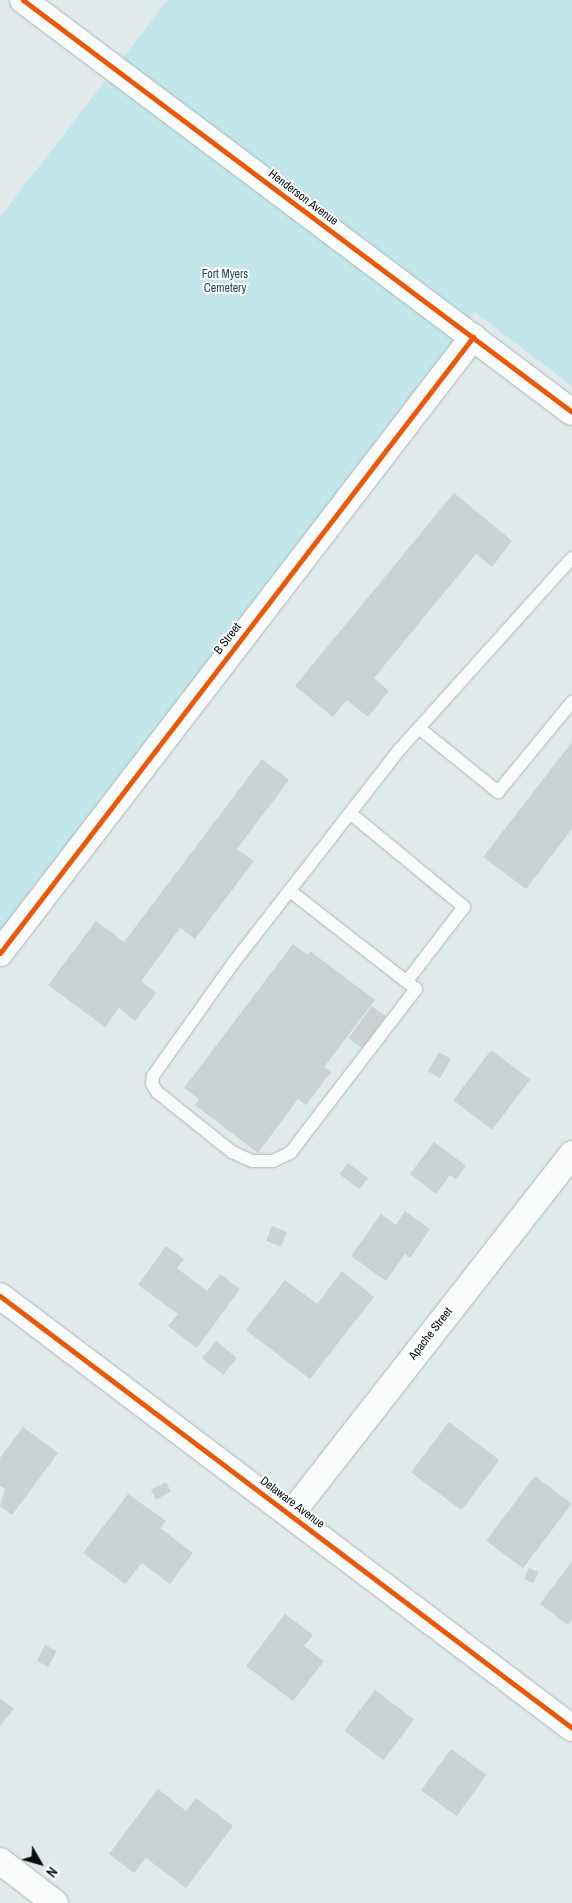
<!DOCTYPE html>
<style>
body{margin:0}
#map{position:relative;width:572px;height:1903px;overflow:hidden;background:#e0eaeb;font-family:"Archivo Narrow",sans-serif}
div>[style]{position:absolute}
[style*='--x']{left:calc(var(--x)*1px);top:calc(var(--y)*1px);width:calc(var(--w)*1px);rotate:calc(var(--a)*1deg)}
.green>*{inset:0;background:#c2e6e9}
.building>*{inset:0;background:#cad2d3;transform-origin:0 0}
.roads{filter:drop-shadow(0 0 1px #b0b7b8) drop-shadow(0 0 1px #b0b7b8)}
.service>*{height:12px;margin:-6px;padding:0 6px;transform-origin:6px;border-radius:6px;background:#fafcfc}
.minor>*{height:26px;margin:-13px;padding:0 13px;transform-origin:13px;border-radius:13px;background:#fafcfc}
.cycleway>*{height:5px;margin:-2.5px;padding:0 2.5px;transform-origin:2.5px;border-radius:2.5px;background:#e8590c}
span{translate:-50% -50%;white-space:nowrap;text-align:center;line-height:1.15;-webkit-text-stroke:4px #fff;paint-order:stroke}
.street-label{font-size:12px;color:#080e0f}
.park-label{font-size:12px;color:#214f53}
.north{position:absolute;left:15px;top:1838px;width:50px;height:50px;-webkit-text-stroke:4px #fff;paint-order:stroke;rotate:128deg;font-size:14px;font-weight:700;line-height:20px;text-align:center;color:#080e0f}
.north::after{content:'';display:block;margin:auto;width:18px;height:22px;background:#080e0f;clip-path:polygon(50% 0,100% 100%,50% 72%,0 100%)}
</style>
<div id="map">
<div class="green">
<i style="clip-path:polygon(168px 0,572px 0,572px 386px,475px 312px,0 934px,0 217px)"></i>
</div>
<div class="building">
<i style="clip-path:polygon(454px 493px,512px 541px,492px 567px,476px 554px,374px 678px,389px 691px,368px 717px,347px 700px,333px 717px,295px 686px)"></i>
<i style="clip-path:polygon(572px 742px,572px 829px,526px 889px,483px 857px)"></i>
<i style="clip-path:polygon(262px 759px,289px 780px,237px 849px,254px 861px,195px 939px,180px 928px,141px 981px,156px 993px,135px 1021px,119px 1008px,105px 1027px,48px 985px,96px 921px,124px 942px)"></i>
<i style="clip-path:polygon(293px 944px,308px 955px,310px 951px,375px 1000px,324px 1067px,331px 1072px,306px 1105px,298px 1099px,258px 1153px,195px 1105px,199px 1099px,184px 1088px)"></i>
<i style="left:372px;top:1006px;width:17px;height:40px;rotate:36deg"></i>
<i style="left:491px;top:1050px;width:49px;height:63px;rotate:37deg"></i>
<i style="left:439px;top:1052px;width:14px;height:22px;rotate:30deg"></i>
<i style="clip-path:polygon(434px 1142px,466px 1166px,456px 1179px,450px 1175px,436px 1194px,410px 1174px)"></i>
<i style="left:348px;top:1163px;width:25px;height:14px;rotate:37deg"></i>
<i style="clip-path:polygon(405px 1211px,430px 1229px,410px 1258px,405px 1254px,386px 1281px,351px 1256px,381px 1214px,396px 1225px)"></i>
<i style="left:272px;top:1226px;width:16px;height:16px;rotate:22deg"></i>
<i style="clip-path:polygon(166px 1246px,184px 1259px,177px 1268px,207px 1291px,220px 1274px,240px 1289px,197px 1348px,168px 1326px,178px 1314px,138px 1285px)"></i>
<i style="clip-path:polygon(342px 1271px,374px 1297px,310px 1379px,246px 1330px,285px 1280px,317px 1304px)"></i>
<i style="left:216px;top:1341px;width:27px;height:22px;rotate:39deg"></i>
<i style="left:449px;top:1422px;width:63px;height:63px;rotate:37deg"></i>
<i style="clip-path:polygon(23px 1427px,58px 1453px,12px 1515px,0 1506px,5px 1489px,0 1486px,0 1458px)"></i>
<i style="left:535px;top:1476px;width:46px;height:81px;rotate:37deg"></i>
<i style="left:166px;top:1482px;width:11px;height:17px;rotate:63deg"></i>
<i style="clip-path:polygon(128px 1494px,166px 1521px,160px 1528px,193px 1553px,170px 1584px,142px 1563px,125px 1584px,83px 1553px)"></i>
<i style="clip-path:polygon(572px 1561px,572px 1619px,568px 1625px,540px 1604px)"></i>
<i style="left:529px;top:1568px;width:10px;height:12px;rotate:24deg"></i>
<i style="clip-path:polygon(285px 1614px,313px 1635px,304px 1646px,324px 1661px,293px 1701px,246px 1666px)"></i>
<i style="left:45px;top:1645px;width:13px;height:18px;rotate:27deg"></i>
<i style="left:375px;top:1690px;width:49px;height:51px;rotate:37deg"></i>
<i style="clip-path:polygon(0 1698px,14px 1709px,0 1726px)"></i>
<i style="left:451px;top:1749px;width:44px;height:51px;rotate:36deg"></i>
<i style="clip-path:polygon(158px 1789px,186px 1811px,196px 1798px,233px 1826px,186px 1888px,146px 1858px,134px 1873px,109px 1854px)"></i>
</div>
<div class="roads">
<div class="service">
<i style="--x:419;--y:728;--w:102;--a:39"></i>
<i style="--x:498;--y:792;--w:117;--a:-50.6"></i>
<i style="--x:350;--y:813;--w:148;--a:39.5"></i>
<i style="--x:464;--y:907;--w:93;--a:127.6"></i>
<i style="--x:290;--y:891;--w:160;--a:37.9"></i>
<i style="--x:416;--y:989;--w:207;--a:127.5"></i>
<i style="--x:290;--y:1153;--w:19;--a:155"></i>
<i style="--x:273;--y:1161;--w:21;--a:180"></i>
<i style="--x:252;--y:1161;--w:22;--a:-156"></i>
<i style="--x:232;--y:1152;--w:96;--a:-141.3"></i>
<i style="--x:157;--y:1092;--w:9;--a:-122"></i>
<i style="--x:152;--y:1084;--w:8;--a:-83"></i>
<i style="--x:153;--y:1076;--w:140;--a:-54.6"></i>
<i style="--x:234;--y:962;--w:270;--a:-52.1"></i>
<i style="--x:400;--y:749;--w:257;--a:-48"></i>
</div>
<div class="minor">
<i style="--x:23;--y:0;--w:686;--a:36.89"></i>
<i style="--x:0;--y:953;--w:777;--a:-52.48"></i>
<i style="--x:0;--y:1296;--w:717;--a:37.06"></i>
<i style="--x:291;--y:1514;--w:457;--a:-52"></i>
<i style="--x:0;--y:1861;--w:69;--a:37.4"></i>
</div>
</div>
<div class="cycleway">
<i style="--x:23;--y:0;--w:686;--a:36.89"></i>
<i style="--x:0;--y:953;--w:777;--a:-52.48"></i>
<i style="--x:0;--y:1296;--w:717;--a:37.06"></i>
</div>
<div class="street-label">
<span style="left:303px;top:198px;rotate:37deg">Henderson Avenue</span>
<span style="left:228px;top:639px;rotate:-52deg">B Street</span>
<span style="left:431px;top:1334px;rotate:-52deg">Apache Street</span>
<span style="left:292px;top:1503px;rotate:37deg">Delaware Avenue</span>
</div>
<div class="park-label">
<span style="left:225px;top:282px">Fort Myers<br>Cemetery</span>
</div>
<div class="north">N</div>
</div>
